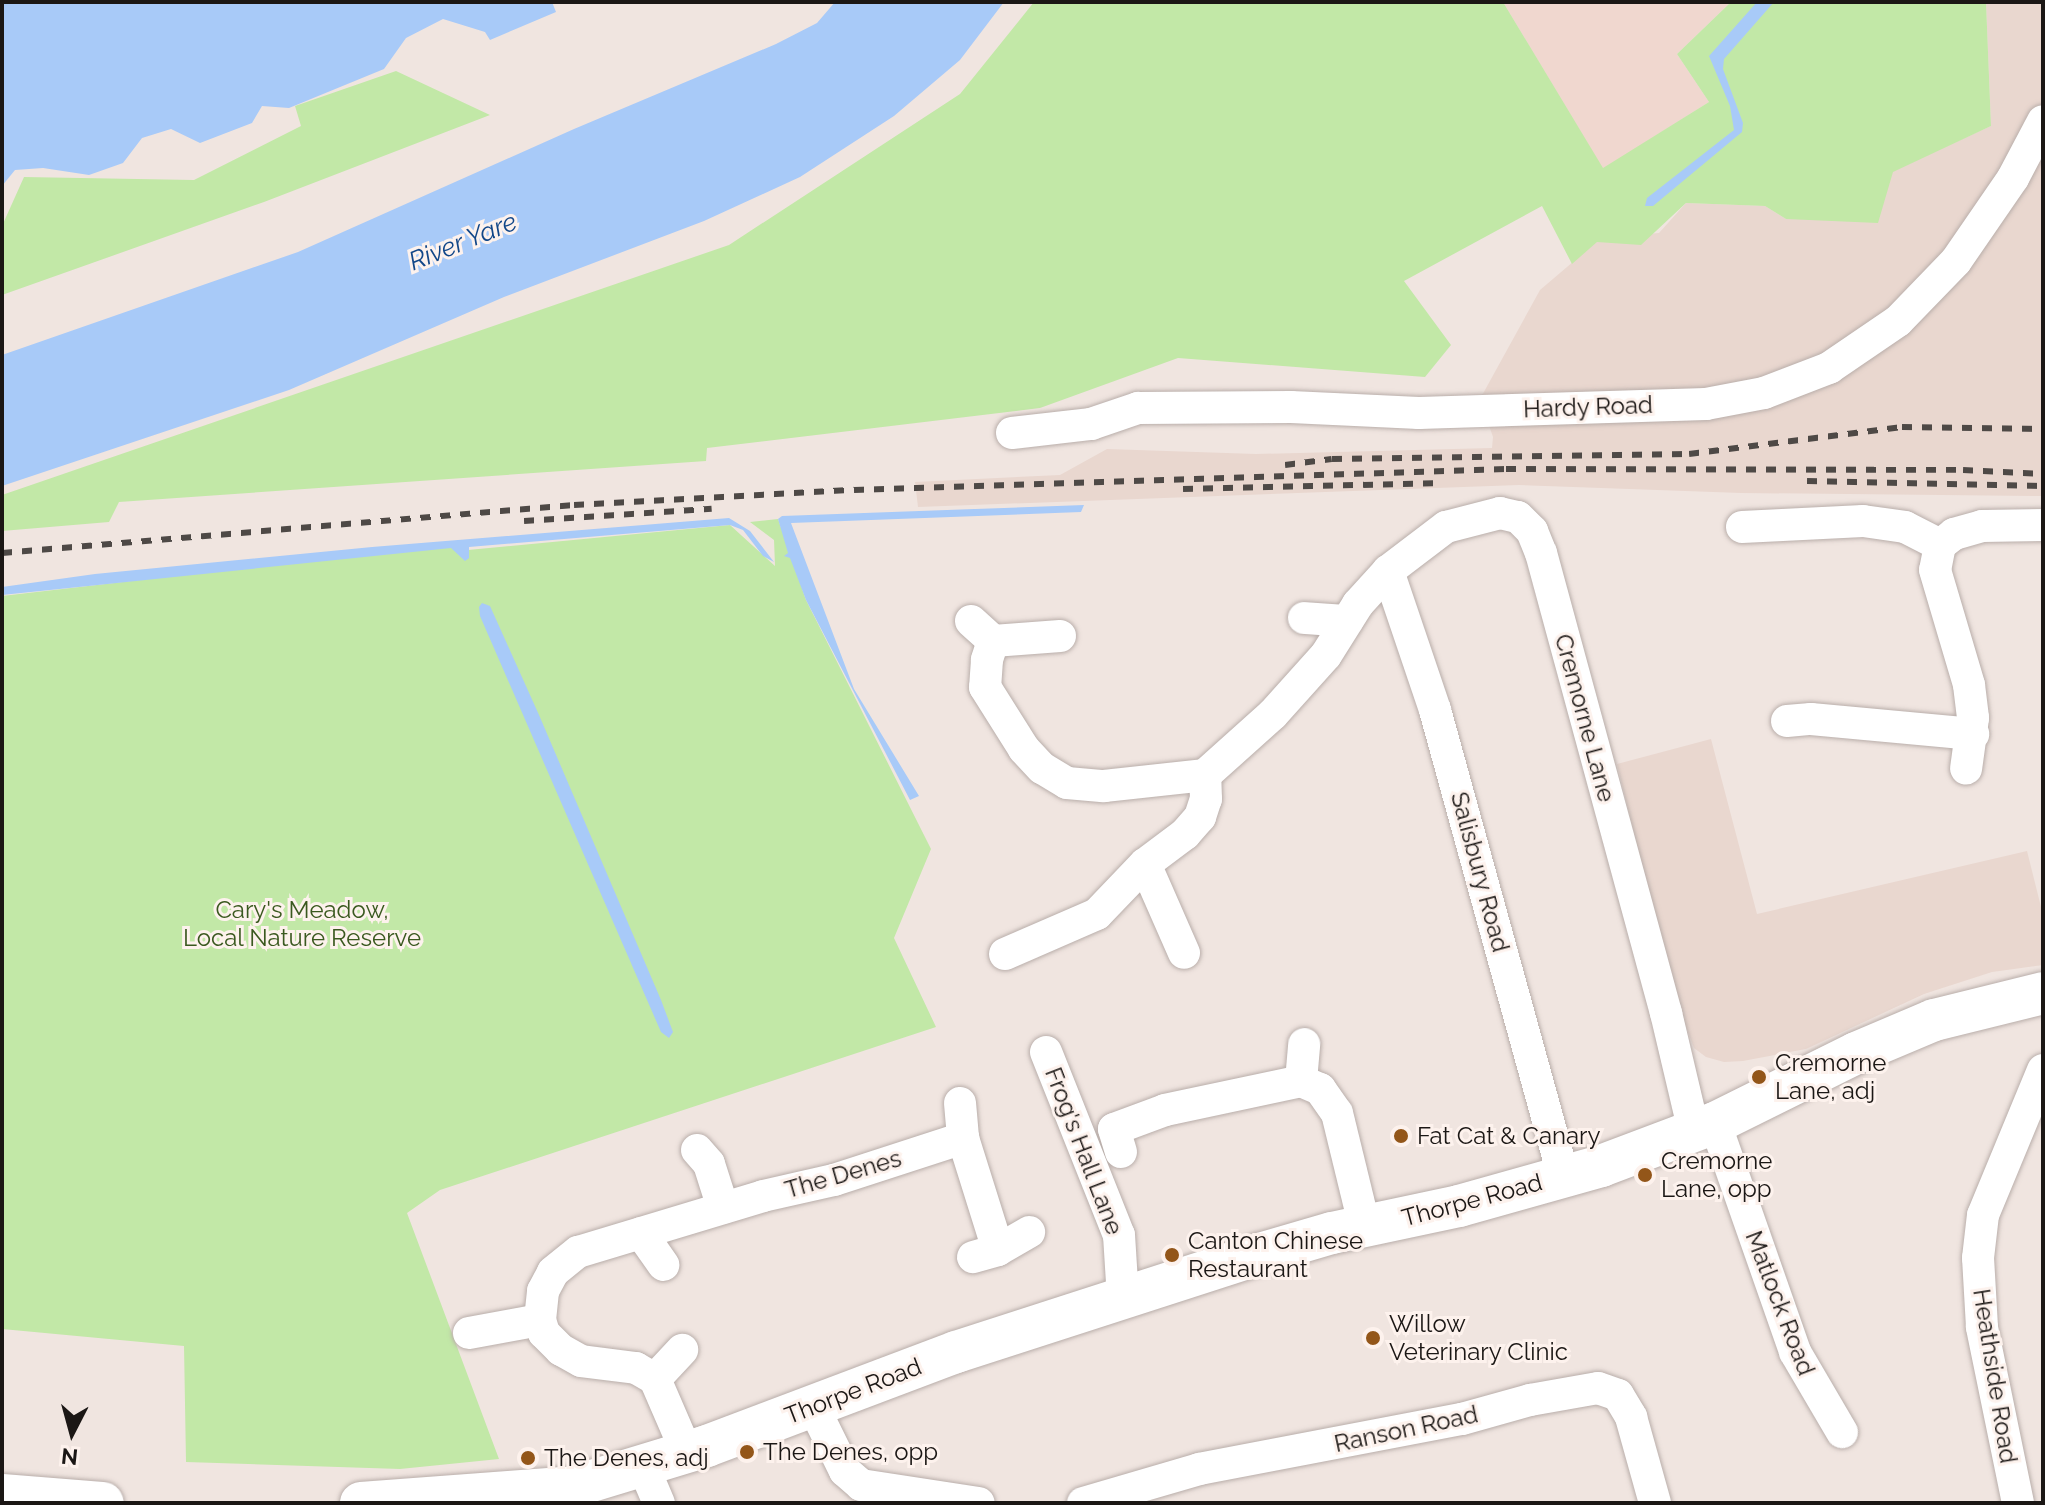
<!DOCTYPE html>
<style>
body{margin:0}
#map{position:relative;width:2045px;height:1505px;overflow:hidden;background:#f0e5e0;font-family:Raleway,sans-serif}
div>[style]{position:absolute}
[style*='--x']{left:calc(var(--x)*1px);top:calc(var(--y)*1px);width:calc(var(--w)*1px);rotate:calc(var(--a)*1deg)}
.built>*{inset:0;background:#e9d7cf}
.industrial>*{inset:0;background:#f0d7cf}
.green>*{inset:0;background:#c2e8a7}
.water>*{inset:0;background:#a8caf8}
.roads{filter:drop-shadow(0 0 2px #b9aeaa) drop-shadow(0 0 2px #b9aeaa)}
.minor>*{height:32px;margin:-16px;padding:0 16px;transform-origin:16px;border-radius:16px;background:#fff}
.major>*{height:42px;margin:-21px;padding:0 21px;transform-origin:21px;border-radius:21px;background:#fff}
.rail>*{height:6px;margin-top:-3px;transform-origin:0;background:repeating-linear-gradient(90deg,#4e4946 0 10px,transparent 0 20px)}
.dots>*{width:22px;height:22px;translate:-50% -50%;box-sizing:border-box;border:4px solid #fdf2ed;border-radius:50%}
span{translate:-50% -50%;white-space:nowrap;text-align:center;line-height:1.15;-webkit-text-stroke:6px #fdf2ed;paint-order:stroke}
.street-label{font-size:24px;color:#1b1715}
.park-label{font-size:24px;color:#3a591f}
.poi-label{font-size:24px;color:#1b1715}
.left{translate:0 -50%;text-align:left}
.water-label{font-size:26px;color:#124789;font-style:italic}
.frame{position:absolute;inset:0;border:4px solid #1b1715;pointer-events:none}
.north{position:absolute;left:32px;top:1393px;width:80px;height:80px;-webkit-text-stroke:6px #fdf2ed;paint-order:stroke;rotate:186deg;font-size:22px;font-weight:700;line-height:32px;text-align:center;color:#1b1715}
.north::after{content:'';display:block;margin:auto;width:28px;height:36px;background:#1b1715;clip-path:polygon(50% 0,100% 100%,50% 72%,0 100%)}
</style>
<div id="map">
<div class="built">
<i style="clip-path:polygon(1986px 2px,2043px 2px,2043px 496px,1741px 493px,1519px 485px,918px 507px,915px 482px,1060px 475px,1107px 449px,1256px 454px,1492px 448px,1493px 437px,1480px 399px,1540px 290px,1601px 238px,1659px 233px,1686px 203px,1765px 206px,1786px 219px,1991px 126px)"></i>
<i style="clip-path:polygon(1711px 739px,1757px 914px,2027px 851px,2043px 915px,2043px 965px,1992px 972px,1924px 994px,1806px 1049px,1743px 1061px,1724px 1062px,1706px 1057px,1694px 1048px,1673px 991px,1617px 764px)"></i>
</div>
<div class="industrial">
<i style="clip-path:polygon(1503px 2px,1731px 2px,1677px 54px,1709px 102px,1603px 169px)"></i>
</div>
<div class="green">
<i style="clip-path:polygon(1034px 2px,1503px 2px,1603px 168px,1709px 102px,1677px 54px,1731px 2px,1986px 2px,1991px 126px,1893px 172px,1878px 223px,1786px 219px,1765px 206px,1686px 203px,1641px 245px,1597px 242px,1572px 264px,1542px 206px,1404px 281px,1451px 345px,1425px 377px,1178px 358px,1040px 408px,707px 448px,706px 461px,119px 502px,109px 522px,2px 531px,2px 495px,729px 245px,960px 94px)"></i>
<i style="clip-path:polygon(396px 71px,490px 115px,264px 202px,2px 295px,2px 226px,24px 177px,194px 180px,301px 126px,295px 106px)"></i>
<i style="clip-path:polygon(778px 519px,806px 600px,931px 849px,894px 938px,936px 1027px,440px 1190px,407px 1213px,499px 1459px,400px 1469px,186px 1462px,184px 1346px,2px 1329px,2px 596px,465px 542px,468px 550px,730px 525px,775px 566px,774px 540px,750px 522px)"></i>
</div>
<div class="water">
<i style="clip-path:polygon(2px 2px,552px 2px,556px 12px,490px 40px,485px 32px,443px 19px,406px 38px,384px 69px,289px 108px,262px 106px,252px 123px,200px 143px,171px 129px,142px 138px,123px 163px,89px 175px,43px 168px,15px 170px,2px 186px)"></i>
<i style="clip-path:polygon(835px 2px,1004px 2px,960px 60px,894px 116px,800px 177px,704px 221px,504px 297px,289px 390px,2px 486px,2px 355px,298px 252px,574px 129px,776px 44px,817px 23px)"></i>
<i style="clip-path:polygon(1757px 2px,1774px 2px,1724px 59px,1723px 69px,1743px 123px,1742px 132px,1653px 206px,1645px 206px,1647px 198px,1734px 130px,1730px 106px,1709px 56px)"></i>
<i style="clip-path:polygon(1084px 505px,1081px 512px,791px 523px,854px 689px,919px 796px,910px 800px,806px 600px,790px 558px,784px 556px,788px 553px,778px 519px,782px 516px)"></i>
<i style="clip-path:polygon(729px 518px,750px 531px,774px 562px,763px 556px,743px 530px,730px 525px,469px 547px,469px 558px,465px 561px,451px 548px,2px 595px,2px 587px,95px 574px,372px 547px)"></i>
<i style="clip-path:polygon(482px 603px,490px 606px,539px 715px,661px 1000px,673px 1032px,669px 1038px,661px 1032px,480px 616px,479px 607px)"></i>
</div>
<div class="roads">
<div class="minor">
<i style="--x:1012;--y:433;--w:80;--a:-6.5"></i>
<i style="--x:1091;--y:424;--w:50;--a:-18.8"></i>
<i style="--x:1138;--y:408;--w:153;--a:-0.4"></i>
<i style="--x:1291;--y:407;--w:128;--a:2.7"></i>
<i style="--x:1419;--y:413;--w:287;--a:-1.8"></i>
<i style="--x:1706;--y:404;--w:59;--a:-10.7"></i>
<i style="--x:1764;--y:393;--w:70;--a:-21"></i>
<i style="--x:1829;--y:368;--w:83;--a:-34.3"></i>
<i style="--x:1898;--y:321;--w:83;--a:-46"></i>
<i style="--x:1956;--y:261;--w:101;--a:-55.5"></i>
<i style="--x:2013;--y:178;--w:64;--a:-62.2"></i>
<i style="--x:1742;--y:527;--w:121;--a:-2.8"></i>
<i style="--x:1863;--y:521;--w:42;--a:8.1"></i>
<i style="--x:1905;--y:527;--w:39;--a:27"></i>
<i style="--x:1940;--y:545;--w:25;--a:101"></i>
<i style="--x:1935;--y:570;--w:120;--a:73.5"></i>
<i style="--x:1969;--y:685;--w:33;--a:83"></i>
<i style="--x:1973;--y:718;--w:51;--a:97.8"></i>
<i style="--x:1940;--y:545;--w:18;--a:-38"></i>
<i style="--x:1954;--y:534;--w:29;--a:-16"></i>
<i style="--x:1982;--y:526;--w:61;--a:-0.9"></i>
<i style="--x:1388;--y:571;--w:147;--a:71.3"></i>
<i style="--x:1435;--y:710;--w:483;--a:74.6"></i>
<i style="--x:1304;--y:618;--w:43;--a:4"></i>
<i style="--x:971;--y:621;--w:30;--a:42"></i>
<i style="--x:1060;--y:636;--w:67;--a:175.7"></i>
<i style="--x:993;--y:641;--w:20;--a:108"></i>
<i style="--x:987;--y:660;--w:27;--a:94"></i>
<i style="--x:985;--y:687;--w:73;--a:57.8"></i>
<i style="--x:1024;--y:749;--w:26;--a:47"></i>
<i style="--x:1042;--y:768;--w:29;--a:31"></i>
<i style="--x:1067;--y:783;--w:37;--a:5"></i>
<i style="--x:1104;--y:786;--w:102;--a:-6.2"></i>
<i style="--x:1205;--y:775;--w:91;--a:-41.9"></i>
<i style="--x:1273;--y:714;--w:79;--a:-48.1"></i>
<i style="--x:1326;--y:655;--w:60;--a:-57.9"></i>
<i style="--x:1358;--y:604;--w:45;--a:-47.7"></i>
<i style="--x:1388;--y:571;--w:73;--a:-37.2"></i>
<i style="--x:1446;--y:527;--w:56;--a:-14.5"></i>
<i style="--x:1500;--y:513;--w:18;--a:13"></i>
<i style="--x:1518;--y:517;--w:20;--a:45"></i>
<i style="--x:1532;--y:531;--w:24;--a:68"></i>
<i style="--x:1541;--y:553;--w:477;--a:74.8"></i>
<i style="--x:1666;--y:1013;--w:121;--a:76.7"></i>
<i style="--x:1787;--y:721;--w:24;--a:-5"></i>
<i style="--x:1811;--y:719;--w:163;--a:5.3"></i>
<i style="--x:1145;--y:864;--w:97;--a:66.3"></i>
<i style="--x:1005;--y:954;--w:100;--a:-23.5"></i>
<i style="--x:1097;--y:914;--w:69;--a:-46.2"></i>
<i style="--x:1145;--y:864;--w:50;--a:-36.9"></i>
<i style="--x:1185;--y:834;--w:23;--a:-49"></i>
<i style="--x:1200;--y:817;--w:19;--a:-72"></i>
<i style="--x:1206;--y:799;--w:24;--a:-92"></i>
<i style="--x:1046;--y:1052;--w:197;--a:68.3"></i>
<i style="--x:1119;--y:1235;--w:63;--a:86.4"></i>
<i style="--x:1301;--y:1081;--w:37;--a:-85"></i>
<i style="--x:960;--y:1103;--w:35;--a:85"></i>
<i style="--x:1715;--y:1123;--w:243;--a:70.7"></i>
<i style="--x:1795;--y:1352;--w:93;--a:59.6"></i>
<i style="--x:697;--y:1150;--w:18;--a:49"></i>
<i style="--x:709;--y:1164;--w:46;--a:72.3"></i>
<i style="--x:1121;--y:1152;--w:24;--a:-107"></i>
<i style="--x:1114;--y:1129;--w:54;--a:-20.4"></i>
<i style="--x:1165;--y:1110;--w:139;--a:-12"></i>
<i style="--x:1301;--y:1081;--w:21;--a:23"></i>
<i style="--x:1320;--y:1089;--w:29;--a:55"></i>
<i style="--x:1337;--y:1113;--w:118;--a:76.3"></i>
<i style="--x:641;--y:1233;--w:39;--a:55"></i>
<i style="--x:998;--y:1250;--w:36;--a:-30"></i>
<i style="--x:469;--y:1333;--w:72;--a:-10.4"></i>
<i style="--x:655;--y:1379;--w:40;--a:-47"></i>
<i style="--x:813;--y:1406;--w:72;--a:63.8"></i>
<i style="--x:845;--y:1471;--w:21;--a:41"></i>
<i style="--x:861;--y:1485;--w:119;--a:8.7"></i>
<i style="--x:687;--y:1453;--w:81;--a:-113.4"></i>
<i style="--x:655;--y:1379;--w:22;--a:-150"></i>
<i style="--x:636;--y:1368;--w:55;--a:-172.7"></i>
<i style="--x:581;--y:1361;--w:23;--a:-151"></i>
<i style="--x:561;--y:1350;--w:24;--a:-135"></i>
<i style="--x:544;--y:1333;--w:14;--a:-107"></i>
<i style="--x:540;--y:1320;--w:29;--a:-84"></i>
<i style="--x:543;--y:1291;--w:21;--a:-62"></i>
<i style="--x:553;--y:1272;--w:32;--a:-39"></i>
<i style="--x:578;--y:1252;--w:193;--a:-16.8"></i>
<i style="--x:763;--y:1196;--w:73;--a:-12.7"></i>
<i style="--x:834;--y:1180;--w:136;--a:-18"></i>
<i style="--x:963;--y:1138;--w:117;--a:72.6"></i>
<i style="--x:998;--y:1250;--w:26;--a:164"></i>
<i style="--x:644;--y:1468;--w:38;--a:67"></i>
<i style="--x:1083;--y:1503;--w:121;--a:-16.3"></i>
<i style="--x:1199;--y:1469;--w:268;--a:-10.8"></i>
<i style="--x:1462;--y:1419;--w:71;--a:-15.6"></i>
<i style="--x:1530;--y:1400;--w:69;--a:-10"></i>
<i style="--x:1598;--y:1388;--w:21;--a:19"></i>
<i style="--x:1618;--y:1395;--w:26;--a:59"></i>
<i style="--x:1631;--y:1417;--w:89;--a:74.4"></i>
<i style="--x:2018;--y:1503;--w:180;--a:-101.6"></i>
<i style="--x:1982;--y:1327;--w:69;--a:-93.3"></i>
<i style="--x:1978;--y:1258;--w:43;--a:-83.4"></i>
<i style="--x:1983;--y:1215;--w:157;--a:-67.5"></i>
</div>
<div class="major">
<i style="--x:2;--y:1495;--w:101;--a:4.5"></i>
<i style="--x:361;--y:1503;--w:202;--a:-4.3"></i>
<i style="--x:533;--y:1503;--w:42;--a:-22.3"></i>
<i style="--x:572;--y:1487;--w:141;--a:-16.9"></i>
<i style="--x:707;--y:1446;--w:266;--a:-20.7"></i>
<i style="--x:956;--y:1352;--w:319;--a:-17.9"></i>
<i style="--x:1260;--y:1254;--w:75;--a:-16.3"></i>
<i style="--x:1332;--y:1233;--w:130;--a:-12"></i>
<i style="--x:1459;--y:1206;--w:148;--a:-15.7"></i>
<i style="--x:1601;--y:1166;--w:122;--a:-20.7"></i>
<i style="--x:1715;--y:1123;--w:157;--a:-26.4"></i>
<i style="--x:1856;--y:1053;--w:85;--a:-22.9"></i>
<i style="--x:1934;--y:1020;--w:112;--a:-13.9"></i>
</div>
</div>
<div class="rail">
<i style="--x:1285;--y:465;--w:47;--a:-7.3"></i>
<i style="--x:1332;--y:459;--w:357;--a:-0.8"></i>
<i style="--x:1689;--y:454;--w:215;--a:-7.2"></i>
<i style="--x:1902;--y:427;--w:141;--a:0.8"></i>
<i style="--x:1807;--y:481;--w:236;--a:1.2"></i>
<i style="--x:1183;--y:489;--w:260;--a:-1.3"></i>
<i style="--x:524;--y:521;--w:188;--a:-3.7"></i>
<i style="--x:2;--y:553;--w:574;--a:-4.8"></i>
<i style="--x:574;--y:505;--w:280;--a:-3.1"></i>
<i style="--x:854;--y:490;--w:652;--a:-1.84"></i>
<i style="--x:1506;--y:469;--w:457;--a:0.1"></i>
<i style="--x:1963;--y:470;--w:80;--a:2.9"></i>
</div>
<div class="dots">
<i style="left:1759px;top:1077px;background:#935619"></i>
<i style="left:1401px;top:1136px;background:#935619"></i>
<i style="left:1645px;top:1175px;background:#935619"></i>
<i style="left:1172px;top:1255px;background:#935619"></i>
<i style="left:1373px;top:1338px;background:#935619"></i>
<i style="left:747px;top:1452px;background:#935619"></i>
<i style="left:528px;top:1458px;background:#935619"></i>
</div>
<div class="street-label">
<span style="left:1588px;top:407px;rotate:-2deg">Hardy Road</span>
<span style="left:1585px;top:718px;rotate:75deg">Cremorne Lane</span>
<span style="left:1480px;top:872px;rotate:75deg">Salisbury Road</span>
<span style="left:1084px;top:1151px;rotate:69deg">Frog's Hall Lane</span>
<span style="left:843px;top:1174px;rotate:-16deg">The Denes</span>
<span style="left:1472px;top:1200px;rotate:-15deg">Thorpe Road</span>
<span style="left:1780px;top:1303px;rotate:69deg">Matlock Road</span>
<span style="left:1995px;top:1376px;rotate:81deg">Heathside Road</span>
<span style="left:853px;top:1391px;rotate:-21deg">Thorpe Road</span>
<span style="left:1406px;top:1429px;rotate:-12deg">Ranson Road</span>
</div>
<div class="park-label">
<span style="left:302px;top:924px">Cary's Meadow,<br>Local Nature Reserve</span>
</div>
<div class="poi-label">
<span class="left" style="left:1775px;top:1077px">Cremorne<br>Lane, adj</span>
<span class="left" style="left:1417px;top:1136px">Fat Cat &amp; Canary</span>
<span class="left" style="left:1661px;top:1175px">Cremorne<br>Lane, opp</span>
<span class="left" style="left:1188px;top:1255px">Canton Chinese<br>Restaurant</span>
<span class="left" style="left:1389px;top:1338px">Willow<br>Veterinary Clinic</span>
<span class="left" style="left:763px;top:1452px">The Denes, opp</span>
<span class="left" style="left:544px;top:1458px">The Denes, adj</span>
</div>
<div class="water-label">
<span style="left:463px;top:242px;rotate:-22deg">River Yare</span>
</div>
<div class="frame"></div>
<div class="north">N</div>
</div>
